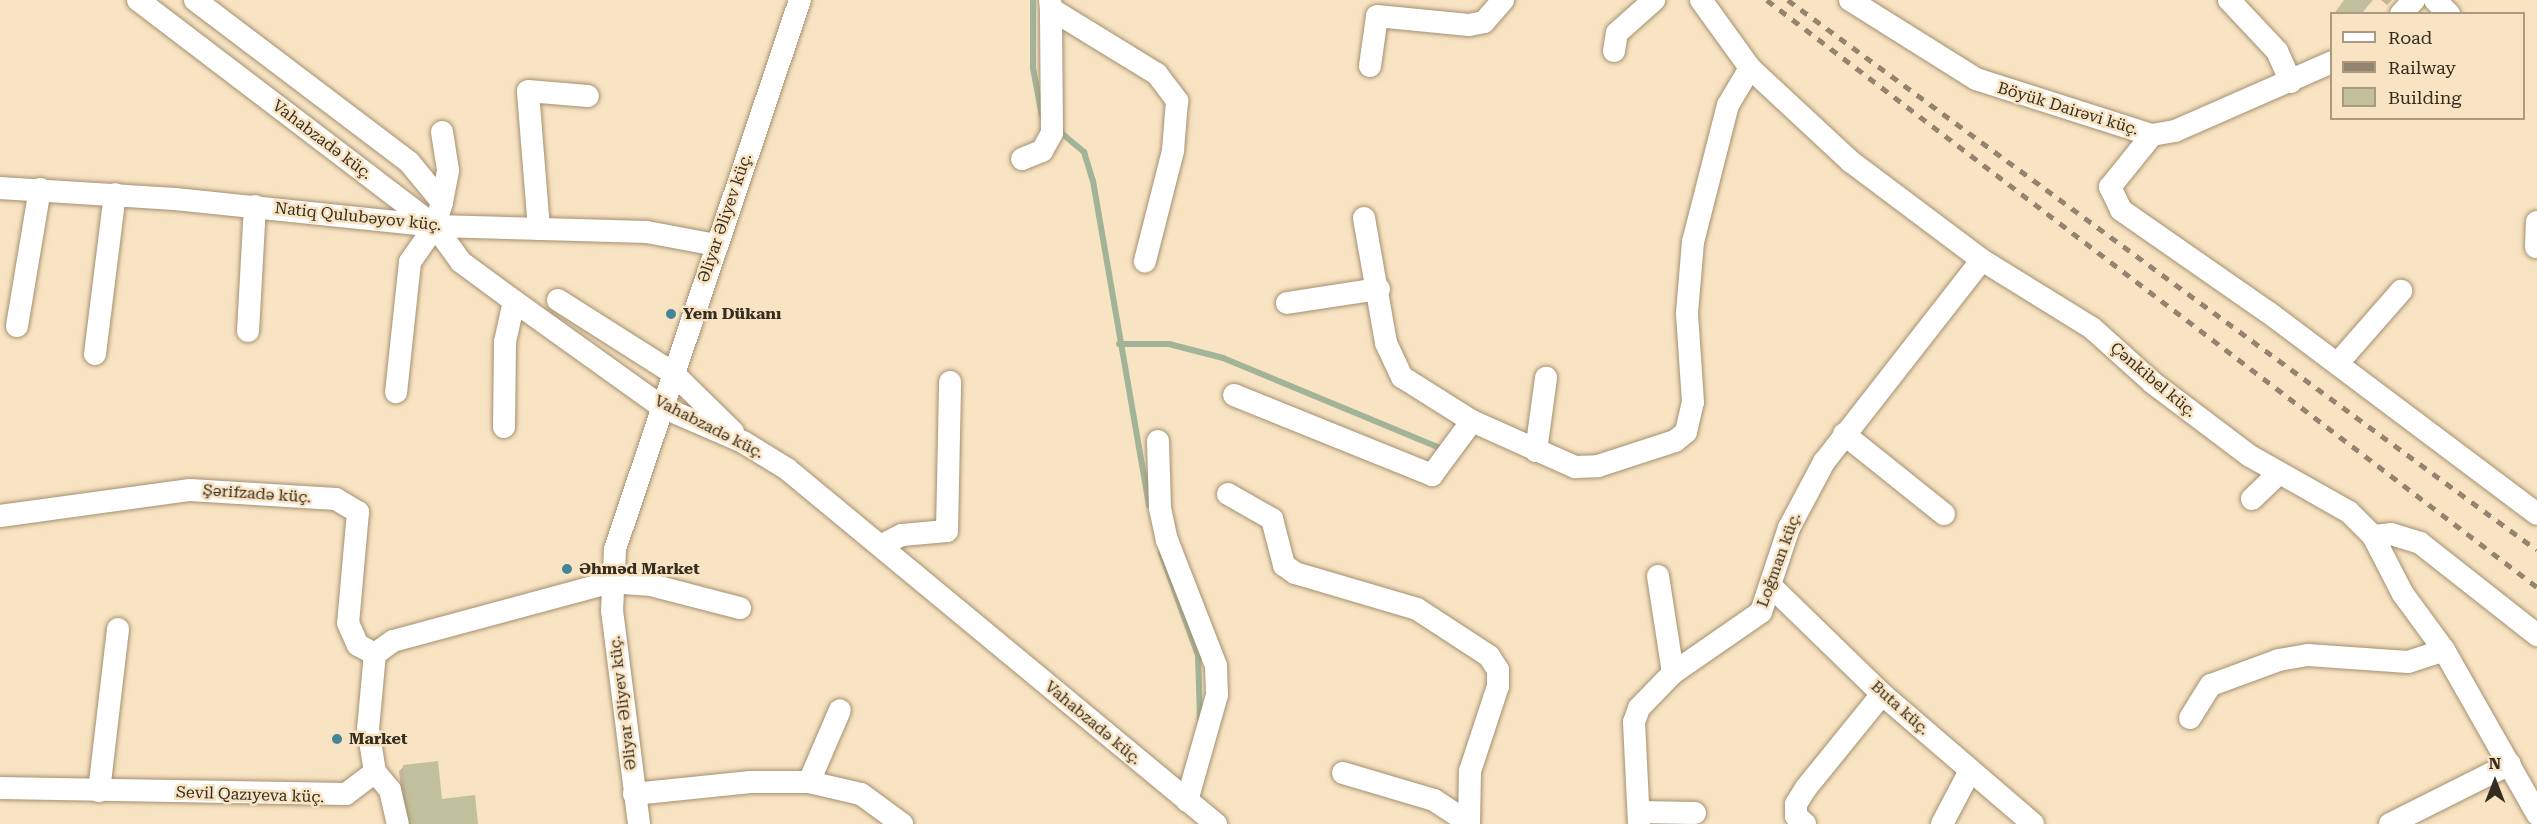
<!DOCTYPE html>
<meta charset="utf-8">
<style>
body{margin:0}
#map{position:relative;width:2537px;height:824px;overflow:hidden;background:#f8e3c2;font-family:"Roboto Serif",serif}
div>[style]{position:absolute}
[style*='--x']{left:calc(var(--x)*1px);top:calc(var(--y)*1px);width:calc(var(--w)*1px);rotate:calc(var(--a)*1deg)}
.shadow>*{inset:0;background:#0003}
.stream>*{height:6px;margin:-3px;padding:0 3px;transform-origin:3px;border-radius:3px;background:#a2b498}
.building>*{inset:0;background:#c1c09c}
.roads{filter:drop-shadow(0 0 2px #a49071) drop-shadow(0 0 2px #a49071)}
.street>*{height:22px;margin:-11px;padding:0 11px;transform-origin:11px;border-radius:11px;background:#fff}
.rail>*{height:4.5px;margin-top:-2.25px;transform-origin:0;background:repeating-linear-gradient(90deg,#92846e 0 8px,transparent 0 16px)}
.dots>*{width:16px;height:16px;translate:-50% -50%;box-sizing:border-box;border:3px solid #f8e3c2;border-radius:50%}
span{translate:-50% -50%;white-space:nowrap;text-align:center;line-height:1.15;-webkit-text-stroke:5px #f8e3c2;paint-order:stroke}
.street-label{font-size:16px;color:#362d21}
.poi-label{font-size:16px;color:#362d21;font-weight:700}
.left{translate:0 -50%;text-align:left}
.legend{position:absolute;left:2330px;top:12px;width:195px;height:108px;box-sizing:border-box;background:#f8e3c2;border:2px solid #aa9a82;margin:0;padding:8px 10px;list-style:none;font-size:18px;color:#362d21}
.legend li{display:flex;align-items:center;gap:12px;height:30px}
.legend b{width:30px;border:2px solid #aa9a82}
.north{position:absolute;left:2465px;top:752px;width:60px;height:60px;-webkit-text-stroke:4px #f8e3c2;paint-order:stroke;rotate:0deg;font-size:16px;font-weight:700;line-height:24px;text-align:center;color:#362d21}
.north::after{content:'';display:block;margin:auto;width:21px;height:27px;background:#362d21;clip-path:polygon(50% 0,100% 100%,50% 72%,0 100%)}
</style>
<div id="map">
<div class="shadow">
<i style="clip-path:polygon(2381px 0,2392px 0,2387px 5px)"></i>
<i style="clip-path:polygon(404px 766px,440px 801px,476px 824px,405px 824px,399px 771px)"></i>
</div>
<div class="stream">
<i style="--x:1033;--y:0;--w:68;--a:90"></i>
<i style="--x:1033;--y:68;--w:49;--a:79.4"></i>
<i style="--x:1059;--y:131;--w:33;--a:40"></i>
<i style="--x:1084;--y:152;--w:30;--a:73"></i>
<i style="--x:1093;--y:181;--w:329;--a:80.2"></i>
<i style="--x:1119;--y:344;--w:50;--a:0"></i>
<i style="--x:1169;--y:344;--w:56;--a:14.5"></i>
<i style="--x:1223;--y:358;--w:233;--a:22.5"></i>
<i style="--x:1161;--y:553;--w:109;--a:70.1"></i>
<i style="--x:1198;--y:655;--w:64;--a:88.2"></i>
</div>
<div class="building">
<i style="clip-path:polygon(2344px 0,2373px 0,2361px 14px,2334px 14px)"></i>
<i style="clip-path:polygon(438px 761px,442px 799px,475px 795px,478px 824px,409px 824px,403px 765px)"></i>
</div>
<div class="roads">
<div class="street">
<i style="--x:138;--y:0;--w:373;--a:37.3"></i>
<i style="--x:435;--y:226;--w:44;--a:54.2"></i>
<i style="--x:461;--y:262;--w:66;--a:36.3"></i>
<i style="--x:514;--y:301;--w:182;--a:35.6"></i>
<i style="--x:662;--y:407;--w:88;--a:23.4"></i>
<i style="--x:743;--y:442;--w:52;--a:31.5"></i>
<i style="--x:787;--y:469;--w:557;--a:39.61"></i>
<i style="--x:195;--y:0;--w:268;--a:37.1"></i>
<i style="--x:409;--y:162;--w:52;--a:50.5"></i>
<i style="--x:442;--y:202;--w:25;--a:106"></i>
<i style="--x:435;--y:226;--w:44;--a:124.8"></i>
<i style="--x:410;--y:262;--w:131;--a:96.1"></i>
<i style="--x:1050;--y:0;--w:9;--a:84"></i>
<i style="--x:1051;--y:9;--w:124;--a:31.5"></i>
<i style="--x:1157;--y:74;--w:34;--a:53"></i>
<i style="--x:1177;--y:101;--w:50;--a:94.6"></i>
<i style="--x:1173;--y:151;--w:114;--a:104.3"></i>
<i style="--x:1701;--y:0;--w:84;--a:54.2"></i>
<i style="--x:1750;--y:68;--w:137;--a:42.9"></i>
<i style="--x:1850;--y:161;--w:165;--a:36.9"></i>
<i style="--x:1982;--y:260;--w:129;--a:31.7"></i>
<i style="--x:2092;--y:328;--w:82;--a:42"></i>
<i style="--x:2153;--y:383;--w:121;--a:37"></i>
<i style="--x:2250;--y:456;--w:114;--a:29.5"></i>
<i style="--x:2349;--y:512;--w:34;--a:45"></i>
<i style="--x:2373;--y:536;--w:65;--a:62.7"></i>
<i style="--x:2403;--y:594;--w:69;--a:53.8"></i>
<i style="--x:2444;--y:650;--w:189;--a:60.4"></i>
<i style="--x:1850;--y:0;--w:149;--a:32.1"></i>
<i style="--x:1976;--y:79;--w:185;--a:17.7"></i>
<i style="--x:2152;--y:135;--w:23;--a:-10"></i>
<i style="--x:2175;--y:131;--w:171;--a:-23.7"></i>
<i style="--x:2229;--y:0;--w:70;--a:46.7"></i>
<i style="--x:2277;--y:51;--w:34;--a:66"></i>
<i style="--x:2435;--y:0;--w:20;--a:45"></i>
<i style="--x:2401;--y:14;--w:19;--a:-47"></i>
<i style="--x:1614;--y:51;--w:18;--a:-81"></i>
<i style="--x:1617;--y:33;--w:50;--a:-41.7"></i>
<i style="--x:1370;--y:66;--w:50;--a:-82"></i>
<i style="--x:1377;--y:16;--w:92;--a:5.6"></i>
<i style="--x:1469;--y:25;--w:15;--a:-11"></i>
<i style="--x:1484;--y:22;--w:29;--a:-49"></i>
<i style="--x:442;--y:132;--w:39;--a:81"></i>
<i style="--x:448;--y:171;--w:32;--a:101"></i>
<i style="--x:2152;--y:135;--w:67;--a:128.9"></i>
<i style="--x:2110;--y:187;--w:25;--a:64"></i>
<i style="--x:2121;--y:210;--w:179;--a:34.8"></i>
<i style="--x:2268;--y:312;--w:336;--a:36.9"></i>
<i style="--x:1022;--y:159;--w:22;--a:-22"></i>
<i style="--x:1042;--y:151;--w:21;--a:-61"></i>
<i style="--x:1052;--y:133;--w:124;--a:-90.5"></i>
<i style="--x:0;--y:188;--w:175;--a:3.6"></i>
<i style="--x:175;--y:199;--w:261;--a:5.9"></i>
<i style="--x:435;--y:226;--w:212;--a:1.6"></i>
<i style="--x:647;--y:232;--w:70;--a:10.7"></i>
<i style="--x:1364;--y:218;--w:127;--a:80"></i>
<i style="--x:1386;--y:343;--w:38;--a:65"></i>
<i style="--x:1402;--y:377;--w:83;--a:32.2"></i>
<i style="--x:1472;--y:421;--w:113;--a:24.1"></i>
<i style="--x:1575;--y:467;--w:23;--a:-2"></i>
<i style="--x:1598;--y:466;--w:81;--a:-18"></i>
<i style="--x:1675;--y:441;--w:14;--a:-39"></i>
<i style="--x:1686;--y:432;--w:31;--a:-77"></i>
<i style="--x:1693;--y:402;--w:89;--a:-93.9"></i>
<i style="--x:1687;--y:313;--w:71;--a:-85.2"></i>
<i style="--x:1693;--y:242;--w:141;--a:-75.7"></i>
<i style="--x:1728;--y:105;--w:43;--a:-59.3"></i>
<i style="--x:539;--y:229;--w:138;--a:-94.6"></i>
<i style="--x:528;--y:91;--w:60;--a:4.8"></i>
<i style="--x:2536;--y:247;--w:25;--a:-88"></i>
<i style="--x:558;--y:300;--w:136;--a:32.4"></i>
<i style="--x:673;--y:373;--w:84;--a:44.5"></i>
<i style="--x:1287;--y:303;--w:93;--a:-8.7"></i>
<i style="--x:17;--y:326;--w:139;--a:-80.5"></i>
<i style="--x:248;--y:331;--w:125;--a:-86.8"></i>
<i style="--x:95;--y:354;--w:161;--a:-82.9"></i>
<i style="--x:2338;--y:363;--w:96;--a:-48.8"></i>
<i style="--x:1234;--y:395;--w:214;--a:22"></i>
<i style="--x:1432;--y:475;--w:67;--a:-53.5"></i>
<i style="--x:504;--y:427;--w:85;--a:-89.3"></i>
<i style="--x:505;--y:342;--w:42;--a:-77.6"></i>
<i style="--x:1844;--y:434;--w:128;--a:38.7"></i>
<i style="--x:1158;--y:441;--w:67;--a:88.3"></i>
<i style="--x:1160;--y:508;--w:33;--a:78"></i>
<i style="--x:1167;--y:540;--w:135;--a:68.7"></i>
<i style="--x:1216;--y:666;--w:29;--a:88"></i>
<i style="--x:1217;--y:695;--w:110;--a:105.8"></i>
<i style="--x:1536;--y:451;--w:74;--a:-82.2"></i>
<i style="--x:1228;--y:494;--w:51;--a:29.6"></i>
<i style="--x:1272;--y:519;--w:48;--a:75.4"></i>
<i style="--x:1284;--y:565;--w:14;--a:36"></i>
<i style="--x:1295;--y:573;--w:127;--a:16.4"></i>
<i style="--x:1417;--y:609;--w:86;--a:33.1"></i>
<i style="--x:1489;--y:656;--w:17;--a:57"></i>
<i style="--x:1498;--y:670;--w:16;--a:90"></i>
<i style="--x:1498;--y:686;--w:89;--a:108.2"></i>
<i style="--x:1470;--y:771;--w:52;--a:91.1"></i>
<i style="--x:2252;--y:499;--w:36;--a:-44"></i>
<i style="--x:0;--y:516;--w:192;--a:-7.8"></i>
<i style="--x:190;--y:490;--w:146;--a:3.5"></i>
<i style="--x:336;--y:499;--w:26;--a:31"></i>
<i style="--x:358;--y:512;--w:111;--a:95.1"></i>
<i style="--x:348;--y:623;--w:24;--a:66"></i>
<i style="--x:358;--y:645;--w:19;--a:28"></i>
<i style="--x:2373;--y:536;--w:18;--a:-6"></i>
<i style="--x:2391;--y:534;--w:30;--a:17"></i>
<i style="--x:2420;--y:543;--w:149;--a:38.2"></i>
<i style="--x:882;--y:545;--w:22;--a:-27"></i>
<i style="--x:902;--y:535;--w:45;--a:-5.1"></i>
<i style="--x:947;--y:531;--w:149;--a:-88.8"></i>
<i style="--x:1658;--y:576;--w:98;--a:81.2"></i>
<i style="--x:1772;--y:587;--w:153;--a:44.2"></i>
<i style="--x:1882;--y:694;--w:199;--a:40.7"></i>
<i style="--x:2190;--y:718;--w:39;--a:-58"></i>
<i style="--x:2211;--y:685;--w:72;--a:-20.2"></i>
<i style="--x:2279;--y:660;--w:29;--a:-10"></i>
<i style="--x:2308;--y:655;--w:100;--a:4"></i>
<i style="--x:2408;--y:662;--w:38;--a:-18"></i>
<i style="--x:375;--y:772;--w:23;--a:50"></i>
<i style="--x:390;--y:790;--w:35;--a:77"></i>
<i style="--x:1343;--y:773;--w:95;--a:16.5"></i>
<i style="--x:1434;--y:800;--w:42;--a:33.3"></i>
<i style="--x:809;--y:782;--w:78;--a:-66.7"></i>
<i style="--x:0;--y:788;--w:346;--a:1"></i>
<i style="--x:346;--y:794;--w:36;--a:-37"></i>
<i style="--x:375;--y:772;--w:44;--a:-99.2"></i>
<i style="--x:368;--y:729;--w:75;--a:-84.7"></i>
<i style="--x:375;--y:654;--w:22;--a:-36"></i>
<i style="--x:393;--y:641;--w:226;--a:-15.1"></i>
<i style="--x:611;--y:582;--w:40;--a:4.3"></i>
<i style="--x:651;--y:585;--w:92;--a:14.5"></i>
<i style="--x:99;--y:791;--w:163;--a:-83.3"></i>
<i style="--x:634;--y:794;--w:117;--a:-5.9"></i>
<i style="--x:750;--y:782;--w:59;--a:0"></i>
<i style="--x:809;--y:782;--w:53;--a:13"></i>
<i style="--x:861;--y:794;--w:51;--a:36.2"></i>
<i style="--x:1641;--y:812;--w:54;--a:1.1"></i>
<i style="--x:639;--y:824;--w:215;--a:-97.2"></i>
<i style="--x:612;--y:611;--w:62;--a:-87.2"></i>
<i style="--x:615;--y:549;--w:579;--a:-71.38"></i>
<i style="--x:1639;--y:824;--w:102;--a:-92.8"></i>
<i style="--x:1634;--y:722;--w:15;--a:-70"></i>
<i style="--x:1639;--y:708;--w:49;--a:-45.8"></i>
<i style="--x:1673;--y:673;--w:107;--a:-34.7"></i>
<i style="--x:1761;--y:612;--w:89;--a:-71.6"></i>
<i style="--x:1789;--y:528;--w:75;--a:-62.1"></i>
<i style="--x:1824;--y:462;--w:256;--a:-52"></i>
<i style="--x:1805;--y:824;--w:12;--a:-138"></i>
<i style="--x:1796;--y:816;--w:12;--a:-90"></i>
<i style="--x:1796;--y:804;--w:19;--a:-58"></i>
<i style="--x:1806;--y:788;--w:121;--a:-51"></i>
<i style="--x:1942;--y:824;--w:60;--a:-62.2"></i>
<i style="--x:2390;--y:824;--w:134;--a:-26.6"></i>
</div>
</div>
<div class="rail">
<i style="--x:1767;--y:0;--w:968;--a:37.32"></i>
<i style="--x:1788;--y:0;--w:929;--a:36.29"></i>
</div>
<div class="dots">
<i style="left:671px;top:314px;background:#448597"></i>
<i style="left:567px;top:569px;background:#448597"></i>
<i style="left:337px;top:739px;background:#448597"></i>
</div>
<div class="street-label">
<span style="left:2068px;top:109px;rotate:17deg">Böyük Dairəvi küç.</span>
<span style="left:322px;top:140px;rotate:37deg">Vahabzadə küç.</span>
<span style="left:358px;top:217px;rotate:6deg">Natiq Qulubəyov küç.</span>
<span style="left:725px;top:218px;rotate:-71deg">Əliyar Əliyev küç.</span>
<span style="left:2153px;top:380px;rotate:40deg">Çənkibel küç.</span>
<span style="left:709px;top:427px;rotate:27deg">Vahabzadə küç.</span>
<span style="left:257px;top:494px;rotate:4deg">Şərifzadə küç.</span>
<span style="left:1779px;top:560px;rotate:-70deg">Loğman küç.</span>
<span style="left:623px;top:703px;rotate:-97deg">Əliyar Əliyev küç.</span>
<span style="left:1900px;top:708px;rotate:42deg">Buta küç.</span>
<span style="left:1093px;top:723px;rotate:40deg">Vahabzadə küç.</span>
<span style="left:250px;top:795px;rotate:2deg">Sevil Qazıyeva küç.</span>
</div>
<div class="poi-label">
<span class="left" style="left:683px;top:314px">Yem Dükanı</span>
<span class="left" style="left:579px;top:569px">Əhməd Market</span>
<span class="left" style="left:349px;top:739px">Market</span>
</div>
<ul class="legend">
<li><b style="height:8px;background:#fff"></b>Road</li>
<li><b style="height:8px;background:#92846e"></b>Railway</li>
<li><b style="height:16px;background:#c1c09c"></b>Building</li>
</ul>
<div class="north">N</div>
</div>
